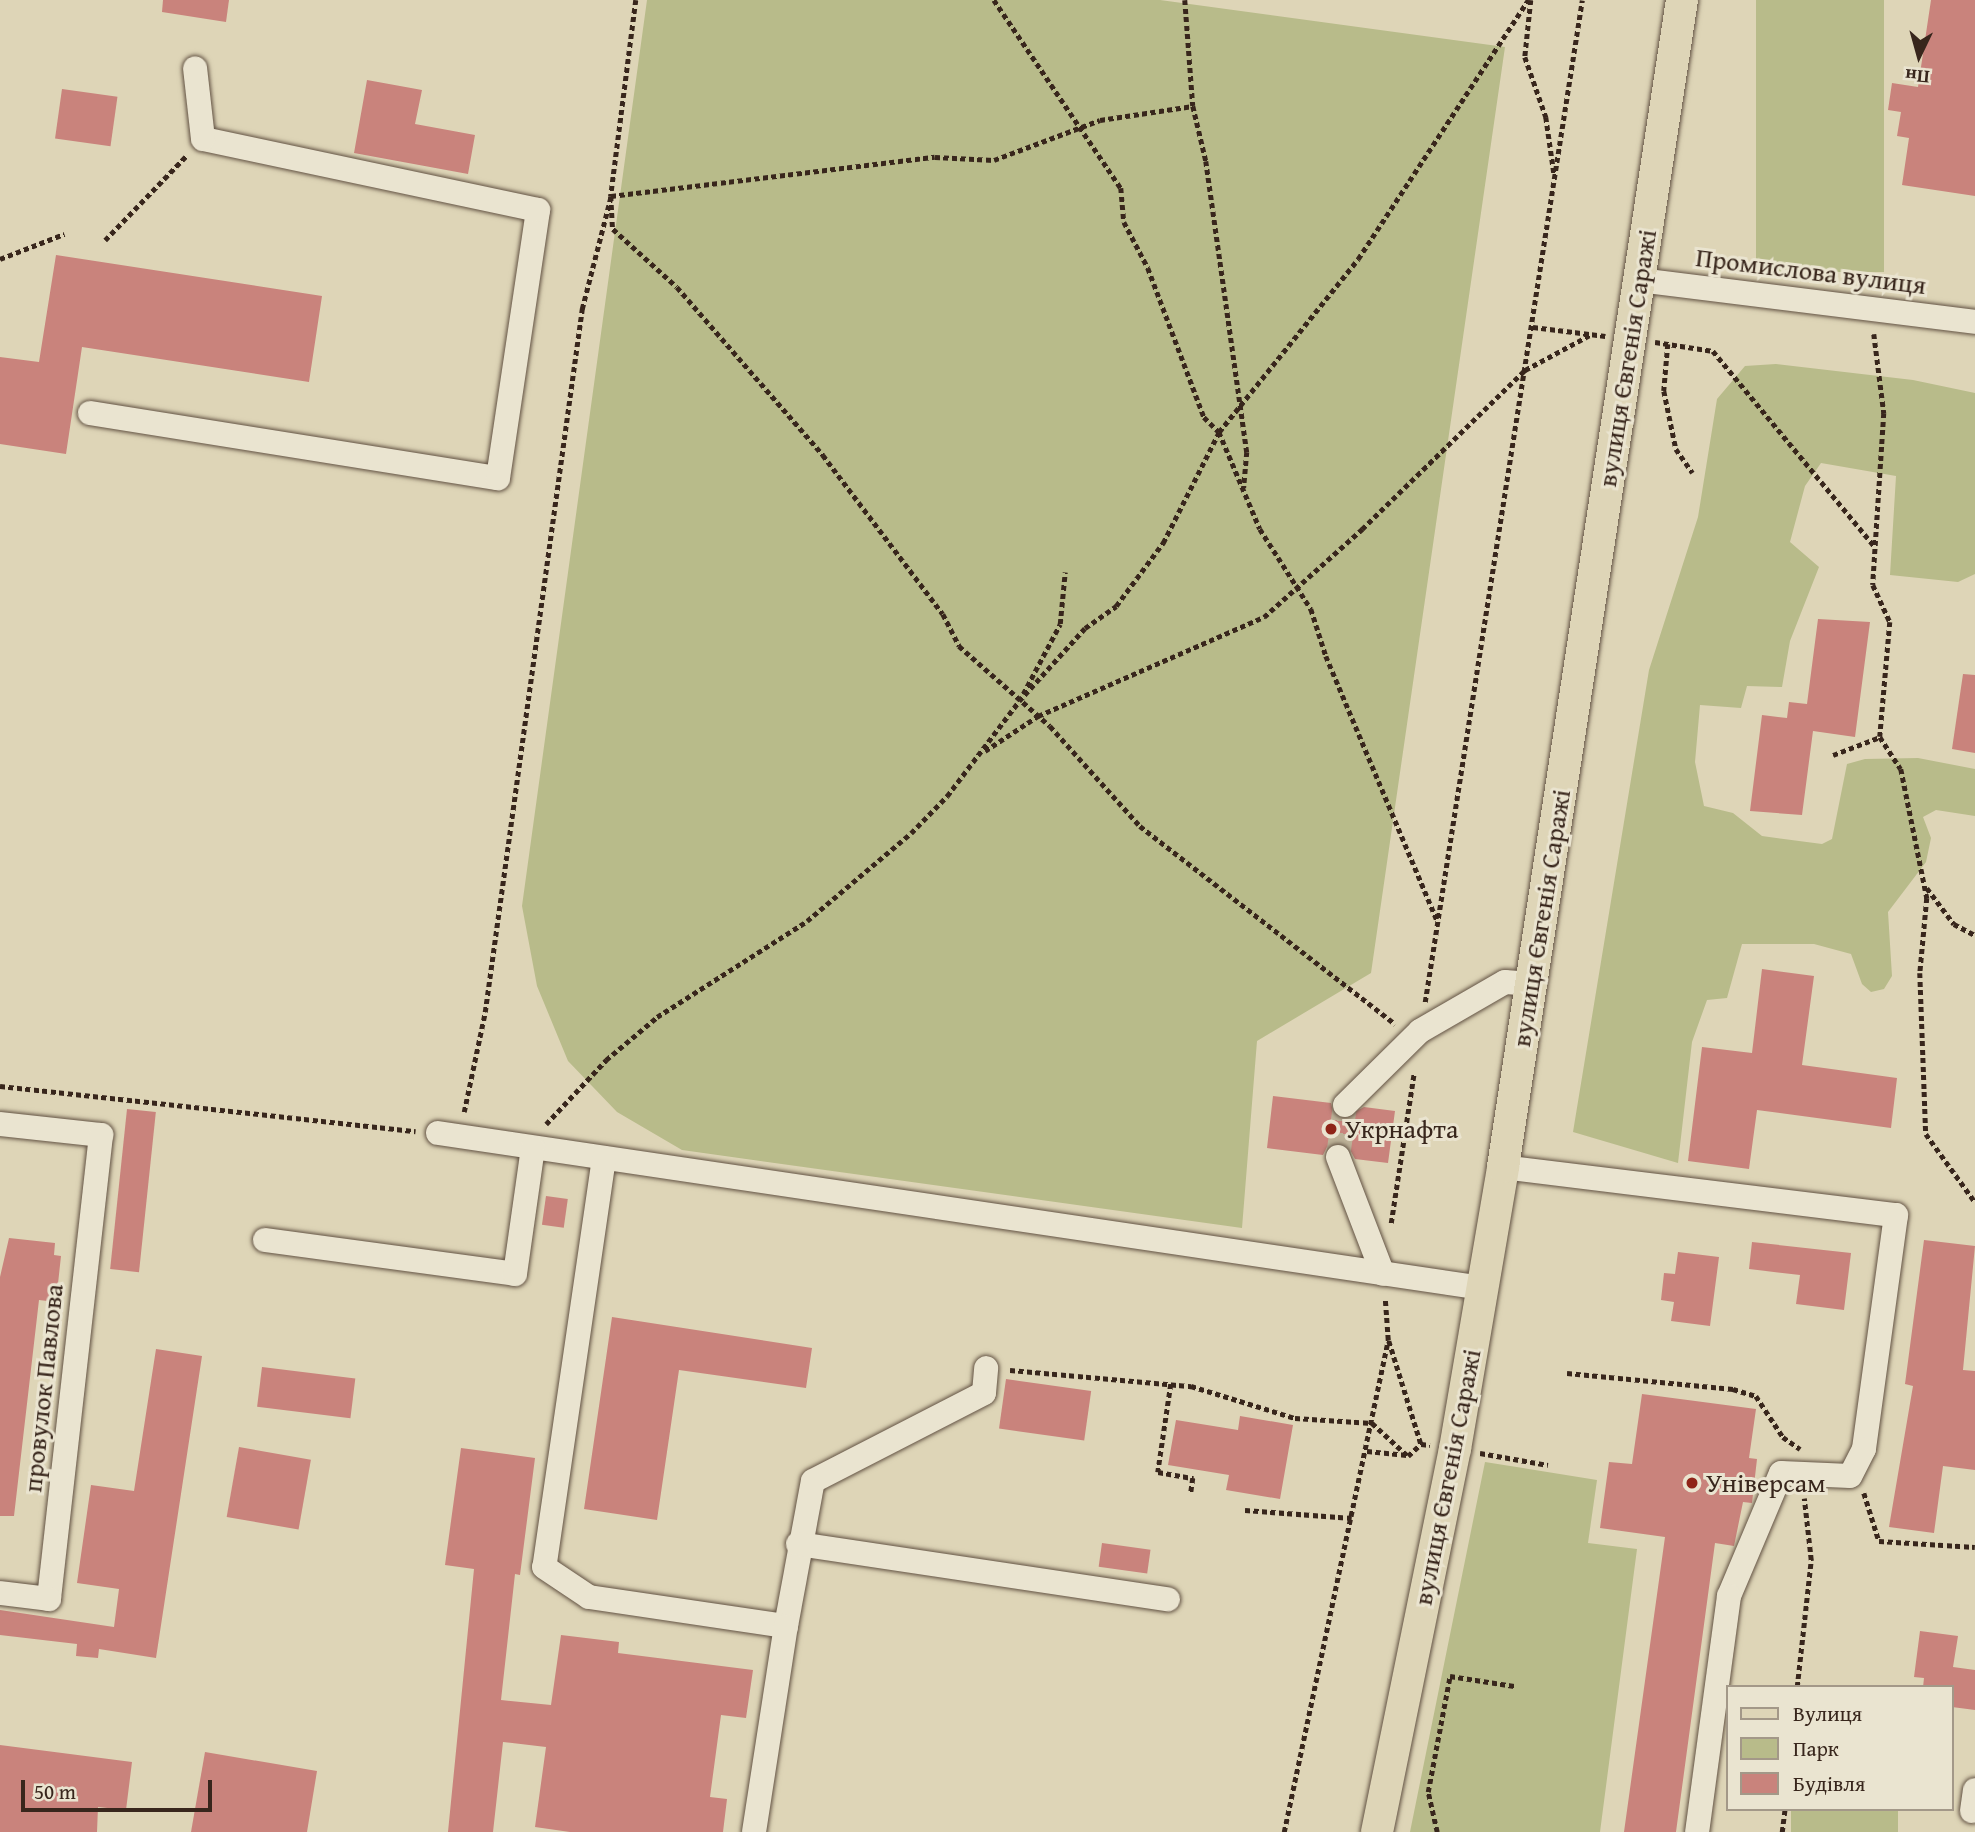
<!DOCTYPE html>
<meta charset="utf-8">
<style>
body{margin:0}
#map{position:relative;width:1975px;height:1832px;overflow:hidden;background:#ded5b7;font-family:"Gentium Book Plus",serif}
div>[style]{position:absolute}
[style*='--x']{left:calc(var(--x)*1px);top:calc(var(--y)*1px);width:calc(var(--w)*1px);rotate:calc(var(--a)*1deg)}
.green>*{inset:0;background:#b8bb8a;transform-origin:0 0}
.building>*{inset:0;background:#c9837c;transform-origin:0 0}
.minor-tunnel>*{height:24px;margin-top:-12px;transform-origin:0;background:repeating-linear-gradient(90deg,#bdb298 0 24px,transparent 0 36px)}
.path>*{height:4.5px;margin-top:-2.25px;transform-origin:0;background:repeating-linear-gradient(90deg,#38261c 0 5px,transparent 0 8.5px)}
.roads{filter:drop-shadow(0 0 2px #625243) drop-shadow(0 0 2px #625243)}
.minor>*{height:24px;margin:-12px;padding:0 12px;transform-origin:12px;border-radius:12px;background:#eae4d0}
.major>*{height:32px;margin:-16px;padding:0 16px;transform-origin:16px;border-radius:16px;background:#ded5b7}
.dots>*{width:19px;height:19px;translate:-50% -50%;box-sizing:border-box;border:4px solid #eae4d0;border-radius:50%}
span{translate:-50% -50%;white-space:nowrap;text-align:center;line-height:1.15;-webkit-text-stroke:6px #eae4d0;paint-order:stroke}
.street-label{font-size:26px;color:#38261c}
.poi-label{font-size:26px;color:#38261c}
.left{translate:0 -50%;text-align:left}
.legend{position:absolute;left:1726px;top:1685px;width:228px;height:126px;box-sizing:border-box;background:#eae4d0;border:2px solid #a39888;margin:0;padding:9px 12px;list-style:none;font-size:21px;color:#38261c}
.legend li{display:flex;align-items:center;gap:14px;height:35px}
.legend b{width:35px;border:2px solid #a39888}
.north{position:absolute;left:1884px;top:21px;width:70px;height:70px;-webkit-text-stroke:5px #eae4d0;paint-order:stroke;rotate:185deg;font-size:19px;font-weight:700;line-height:28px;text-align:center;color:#38261c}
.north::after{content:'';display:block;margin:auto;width:24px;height:32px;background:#38261c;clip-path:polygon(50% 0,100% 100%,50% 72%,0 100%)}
.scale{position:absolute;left:21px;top:1780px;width:191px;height:32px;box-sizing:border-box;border:4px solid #38261c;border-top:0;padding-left:9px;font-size:21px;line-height:24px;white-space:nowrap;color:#38261c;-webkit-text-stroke:5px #eae4d0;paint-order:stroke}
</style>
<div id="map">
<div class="green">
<i style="clip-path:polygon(647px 0,1160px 0,1505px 47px,1371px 973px,1257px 1041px,1242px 1228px,682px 1150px,617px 1112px,568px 1061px,537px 986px,522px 906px)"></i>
<i style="left:1756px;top:0;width:128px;height:272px"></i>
<i style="clip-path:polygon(1776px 364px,1913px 380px,1975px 393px,1975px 574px,1958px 582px,1890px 575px,1896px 476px,1821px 463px,1805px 486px,1790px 542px,1819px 567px,1790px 641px,1782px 687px,1747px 686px,1741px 708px,1700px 705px,1695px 762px,1704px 806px,1733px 813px,1762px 836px,1822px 844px,1832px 839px,1847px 764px,1865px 759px,1918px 758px,1975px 769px,1975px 816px,1936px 810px,1923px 817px,1931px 838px,1926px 862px,1888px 912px,1892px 976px,1884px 989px,1871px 992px,1862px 984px,1851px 954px,1814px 944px,1742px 944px,1727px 998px,1707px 1000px,1692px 1042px,1678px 1163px,1573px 1132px,1649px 670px,1698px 517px,1717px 399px,1745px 366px)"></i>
<i style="clip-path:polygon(1485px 1462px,1597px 1480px,1588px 1543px,1637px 1549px,1600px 1832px,1410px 1832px)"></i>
<i style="left:1791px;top:1809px;width:107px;height:23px"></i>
</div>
<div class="building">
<i style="clip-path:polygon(163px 0,229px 0,226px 22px,162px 12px)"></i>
<i style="clip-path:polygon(1931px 0,1975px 0,1975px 196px,1902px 185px,1909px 138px,1897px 136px,1901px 112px,1888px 110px,1892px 83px,1918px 87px)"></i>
<i style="clip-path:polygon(367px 80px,422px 90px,415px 124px,475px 135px,468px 174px,354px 153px)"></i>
<i style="left:62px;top:89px;width:56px;height:50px;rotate:8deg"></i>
<i style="clip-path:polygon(56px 255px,322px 296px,309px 382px,82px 347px,66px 454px,0 444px,0 357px,39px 362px)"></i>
<i style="clip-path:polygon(1818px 619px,1870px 622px,1855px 737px,1813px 731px,1802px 815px,1750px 811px,1762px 715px,1787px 718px,1789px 702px,1807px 704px)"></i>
<i style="clip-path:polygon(1963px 674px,1975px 675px,1975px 753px,1952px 749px)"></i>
<i style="clip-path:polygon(1762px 969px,1814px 976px,1802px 1065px,1897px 1078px,1891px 1128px,1757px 1110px,1749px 1169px,1688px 1161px,1702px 1047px,1752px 1053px)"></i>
<i style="clip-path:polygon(1273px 1096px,1331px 1103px,1334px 1115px,1342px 1119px,1364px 1107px,1395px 1111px,1388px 1163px,1355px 1159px,1348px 1146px,1340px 1142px,1327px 1147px,1323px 1155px,1267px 1148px)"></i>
<i style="left:127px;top:1109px;width:29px;height:161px;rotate:6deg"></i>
<i style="left:546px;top:1196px;width:22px;height:29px;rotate:8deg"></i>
<i style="clip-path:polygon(9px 1238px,55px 1243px,54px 1255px,61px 1256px,56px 1302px,39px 1300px,14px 1516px,0 1516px,0 1277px)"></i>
<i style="clip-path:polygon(1924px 1240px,1975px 1246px,1963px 1370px,1975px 1371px,1975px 1470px,1943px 1466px,1934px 1533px,1889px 1527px,1913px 1386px,1905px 1384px)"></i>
<i style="clip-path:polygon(1752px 1242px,1851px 1253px,1844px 1310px,1796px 1304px,1800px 1275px,1749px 1269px)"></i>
<i style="clip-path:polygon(1678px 1252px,1719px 1257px,1710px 1326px,1671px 1321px,1674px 1302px,1661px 1300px,1664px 1273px,1675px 1274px)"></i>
<i style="clip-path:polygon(612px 1317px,812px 1348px,806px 1388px,679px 1370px,657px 1520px,584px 1509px)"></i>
<i style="clip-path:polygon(156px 1349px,202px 1356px,156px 1658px,99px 1649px,98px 1658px,76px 1656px,77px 1644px,0 1635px,0 1610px,114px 1627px,119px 1589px,77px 1583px,91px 1485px,134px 1491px)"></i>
<i style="left:262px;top:1367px;width:94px;height:40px;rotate:7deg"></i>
<i style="left:1006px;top:1379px;width:86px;height:50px;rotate:8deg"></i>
<i style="clip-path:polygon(1642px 1394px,1756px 1409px,1749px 1458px,1757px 1459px,1752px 1503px,1743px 1502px,1734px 1546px,1715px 1543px,1676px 1832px,1624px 1832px,1665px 1537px,1600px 1528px,1609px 1462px,1632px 1464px)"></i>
<i style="clip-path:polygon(1240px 1416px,1293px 1425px,1280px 1499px,1226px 1490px,1229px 1475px,1168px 1465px,1176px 1420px,1238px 1430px)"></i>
<i style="left:239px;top:1447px;width:73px;height:71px;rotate:10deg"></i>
<i style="clip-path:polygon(461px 1448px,535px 1458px,520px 1575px,515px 1574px,501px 1700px,551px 1705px,561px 1635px,619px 1642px,618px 1653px,753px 1670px,746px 1718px,721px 1715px,710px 1797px,727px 1799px,723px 1832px,570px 1832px,535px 1827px,546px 1747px,503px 1742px,493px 1832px,448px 1832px,474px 1569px,445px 1565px)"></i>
<i style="left:1102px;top:1543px;width:49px;height:24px;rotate:8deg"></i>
<i style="clip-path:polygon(1920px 1631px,1958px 1636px,1953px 1667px,1975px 1670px,1975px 1710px,1952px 1707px,1952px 1687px,1923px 1687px,1924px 1678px,1914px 1677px)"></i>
<i style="clip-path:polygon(0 1745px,132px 1762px,126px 1810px,98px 1807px,97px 1832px,0 1832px)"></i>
<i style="clip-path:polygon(205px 1752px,317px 1771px,307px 1832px,191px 1832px)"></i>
</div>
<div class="minor-tunnel">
<i style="--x:1338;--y:1157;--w:52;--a:-82.3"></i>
</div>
<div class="path">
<i style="--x:636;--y:0;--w:198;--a:97.3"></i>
<i style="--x:611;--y:196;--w:33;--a:87"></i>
<i style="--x:613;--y:229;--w:86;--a:42.2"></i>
<i style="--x:677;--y:287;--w:223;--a:49"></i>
<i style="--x:823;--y:455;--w:199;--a:53"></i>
<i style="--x:943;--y:614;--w:36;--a:63"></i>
<i style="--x:959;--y:646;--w:121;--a:41.3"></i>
<i style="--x:1050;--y:726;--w:135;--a:48"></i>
<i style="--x:1140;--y:826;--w:323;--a:37.8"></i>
<i style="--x:994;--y:0;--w:227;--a:56"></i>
<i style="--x:1121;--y:188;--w:34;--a:85"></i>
<i style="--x:1124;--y:222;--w:52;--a:62.4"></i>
<i style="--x:1148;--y:268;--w:159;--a:69.4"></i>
<i style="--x:1204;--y:417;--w:21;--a:45"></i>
<i style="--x:1219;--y:432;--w:105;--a:67.1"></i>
<i style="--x:1260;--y:529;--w:95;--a:57.5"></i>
<i style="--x:1311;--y:609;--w:49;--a:72.3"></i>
<i style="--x:1326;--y:656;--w:289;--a:67.2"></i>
<i style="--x:1185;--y:0;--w:106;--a:85.7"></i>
<i style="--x:1193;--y:106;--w:57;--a:76.7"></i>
<i style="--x:1206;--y:161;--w:294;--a:82"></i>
<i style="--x:1247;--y:452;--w:36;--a:95"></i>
<i style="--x:1531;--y:0;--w:57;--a:96"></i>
<i style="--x:1525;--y:57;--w:64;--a:70.7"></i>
<i style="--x:1546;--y:117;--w:57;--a:81.9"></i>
<i style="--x:105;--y:240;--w:118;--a:-46"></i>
<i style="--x:0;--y:259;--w:69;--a:-21.3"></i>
<i style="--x:1533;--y:327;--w:73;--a:7.1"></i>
<i style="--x:1874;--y:334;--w:80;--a:82.8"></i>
<i style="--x:1884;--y:413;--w:172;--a:93.7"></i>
<i style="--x:1873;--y:585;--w:41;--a:65.3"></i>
<i style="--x:1890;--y:622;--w:115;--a:95"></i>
<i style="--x:1880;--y:737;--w:38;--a:57"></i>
<i style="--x:1901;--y:769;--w:132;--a:78.6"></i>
<i style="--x:1927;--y:898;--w:75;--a:95.3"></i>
<i style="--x:1920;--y:973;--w:161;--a:87.9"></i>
<i style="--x:1926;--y:1134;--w:84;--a:54.2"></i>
<i style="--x:1655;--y:342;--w:59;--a:8.8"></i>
<i style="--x:1713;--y:351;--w:254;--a:50.4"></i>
<i style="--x:1668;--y:344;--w:47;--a:94.9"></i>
<i style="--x:1664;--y:391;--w:59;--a:78.3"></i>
<i style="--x:1676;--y:449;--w:29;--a:55"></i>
<i style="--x:1023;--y:694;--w:79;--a:-62.1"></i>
<i style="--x:1060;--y:624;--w:52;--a:-84.5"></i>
<i style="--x:985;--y:751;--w:64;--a:-33.4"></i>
<i style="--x:1038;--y:716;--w:247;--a:-23.7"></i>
<i style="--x:1264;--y:617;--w:132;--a:-41.9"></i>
<i style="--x:1362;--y:529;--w:228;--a:-44.3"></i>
<i style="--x:1525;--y:370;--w:74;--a:-28.3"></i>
<i style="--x:1833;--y:755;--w:50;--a:-21"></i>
<i style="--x:1927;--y:888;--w:45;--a:53.1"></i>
<i style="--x:1954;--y:924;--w:24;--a:28"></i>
<i style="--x:1425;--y:1002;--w:1014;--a:-81.09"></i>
<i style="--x:0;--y:1086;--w:418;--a:6.2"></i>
<i style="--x:464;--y:1112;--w:102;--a:-78.1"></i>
<i style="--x:485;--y:1012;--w:710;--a:-82.14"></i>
<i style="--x:582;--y:309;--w:117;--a:-75.6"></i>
<i style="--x:611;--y:196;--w:326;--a:-6.9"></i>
<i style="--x:935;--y:157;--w:59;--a:2.9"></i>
<i style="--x:994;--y:160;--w:113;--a:-20.7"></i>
<i style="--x:1100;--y:120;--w:94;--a:-8.6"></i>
<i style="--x:546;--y:1124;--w:88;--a:-46.8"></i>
<i style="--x:606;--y:1060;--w:67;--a:-40.1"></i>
<i style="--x:657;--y:1017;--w:178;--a:-32.6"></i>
<i style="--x:807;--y:921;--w:136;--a:-40.2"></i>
<i style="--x:911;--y:833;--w:52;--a:-45.8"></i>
<i style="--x:947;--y:796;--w:119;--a:-52.8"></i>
<i style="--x:1019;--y:701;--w:98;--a:-47.9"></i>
<i style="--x:1085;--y:628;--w:38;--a:-35"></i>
<i style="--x:1116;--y:606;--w:79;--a:-53.3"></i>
<i style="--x:1163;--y:543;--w:124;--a:-63.2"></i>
<i style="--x:1219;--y:432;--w:222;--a:-51.2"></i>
<i style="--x:1358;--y:259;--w:310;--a:-56.7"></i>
<i style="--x:1391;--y:1223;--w:152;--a:-81.3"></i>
<i style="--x:1389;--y:1341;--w:108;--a:72.7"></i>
<i style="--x:1010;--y:1370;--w:182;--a:5.1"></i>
<i style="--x:1191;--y:1386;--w:109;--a:17.1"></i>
<i style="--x:1295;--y:1418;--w:77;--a:3.7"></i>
<i style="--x:1372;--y:1423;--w:49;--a:42.5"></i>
<i style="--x:1408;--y:1456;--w:18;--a:-43"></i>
<i style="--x:1421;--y:1444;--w:9;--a:6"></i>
<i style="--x:1567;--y:1373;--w:167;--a:5.5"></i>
<i style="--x:1733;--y:1389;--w:24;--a:17"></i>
<i style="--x:1756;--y:1396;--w:49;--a:56.6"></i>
<i style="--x:1783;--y:1437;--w:21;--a:35"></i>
<i style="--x:1171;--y:1384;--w:89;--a:98.4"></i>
<i style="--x:1158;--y:1472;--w:36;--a:10"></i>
<i style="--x:1193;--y:1478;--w:14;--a:98"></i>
<i style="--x:1367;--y:1451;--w:40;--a:5.7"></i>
<i style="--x:1480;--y:1453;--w:69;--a:10"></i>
<i style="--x:1864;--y:1493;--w:50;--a:72.6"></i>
<i style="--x:1879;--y:1541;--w:96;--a:3.6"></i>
<i style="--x:1245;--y:1510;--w:107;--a:4.3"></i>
<i style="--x:1797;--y:1687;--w:128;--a:-83.7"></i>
<i style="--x:1811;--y:1560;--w:62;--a:-96.4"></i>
<i style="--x:1284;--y:1832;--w:503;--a:-78.06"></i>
<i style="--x:1388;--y:1340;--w:42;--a:-94.1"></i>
<i style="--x:1437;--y:1832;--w:41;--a:-102.7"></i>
<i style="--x:1428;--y:1792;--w:118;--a:-79.3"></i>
<i style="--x:1450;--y:1676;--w:65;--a:8.9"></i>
<i style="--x:1782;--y:1832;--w:23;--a:-83"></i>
</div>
<div class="roads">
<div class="minor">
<i style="--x:1639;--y:280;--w:339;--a:7.1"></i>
<i style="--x:90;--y:413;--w:413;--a:9.1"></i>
<i style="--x:498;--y:478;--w:271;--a:-81.5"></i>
<i style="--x:538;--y:210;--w:342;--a:-168"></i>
<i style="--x:203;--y:139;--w:71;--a:-96.4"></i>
<i style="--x:1345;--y:1105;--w:105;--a:-44.6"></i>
<i style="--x:1420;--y:1031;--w:98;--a:-30"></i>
<i style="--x:1505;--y:982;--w:27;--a:4"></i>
<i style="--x:0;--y:1124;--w:102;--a:6.2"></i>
<i style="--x:101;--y:1135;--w:467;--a:96.4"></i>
<i style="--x:49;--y:1599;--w:49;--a:-173"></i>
<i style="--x:438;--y:1133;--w:1055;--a:8.44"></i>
<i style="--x:1338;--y:1157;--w:125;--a:69"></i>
<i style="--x:604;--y:1158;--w:413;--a:98.3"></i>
<i style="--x:544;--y:1567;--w:54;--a:33.7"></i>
<i style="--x:589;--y:1597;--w:199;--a:8.4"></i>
<i style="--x:786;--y:1626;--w:147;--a:-79.5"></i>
<i style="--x:813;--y:1481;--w:192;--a:-27.2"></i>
<i style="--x:984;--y:1393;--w:25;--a:-85"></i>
<i style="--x:1503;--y:1167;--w:396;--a:7"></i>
<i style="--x:1896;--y:1215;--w:236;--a:97.8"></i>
<i style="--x:1864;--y:1449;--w:30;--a:117"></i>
<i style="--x:1850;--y:1476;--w:69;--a:-177.5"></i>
<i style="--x:1781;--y:1473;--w:134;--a:112.9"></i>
<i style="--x:1729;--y:1596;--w:238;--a:97.7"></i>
<i style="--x:265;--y:1240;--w:252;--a:7.7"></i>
<i style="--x:515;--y:1274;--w:127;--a:-81.9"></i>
<i style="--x:798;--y:1544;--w:374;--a:8.5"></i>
<i style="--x:1972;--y:1811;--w:21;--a:-82"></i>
<i style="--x:754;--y:1832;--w:208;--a:-81.2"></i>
</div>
<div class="major">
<i style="--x:1377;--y:1832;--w:391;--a:-78.5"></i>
<i style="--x:1455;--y:1449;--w:286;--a:-80.3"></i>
<i style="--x:1503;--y:1167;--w:1181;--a:-81.28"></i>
</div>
</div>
<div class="dots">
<i style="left:1331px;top:1129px;background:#8f2418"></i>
<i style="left:1692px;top:1483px;background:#8f2418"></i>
</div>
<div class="street-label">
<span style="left:1811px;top:271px;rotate:7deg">Промислова вулиця</span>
<span style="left:1627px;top:358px;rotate:-81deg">вулиця Євгенія Саражі</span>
<span style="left:1541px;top:918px;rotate:-81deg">вулиця Євгенія Саражі</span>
<span style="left:43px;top:1388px;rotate:-84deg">провулок Павлова</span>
<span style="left:1447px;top:1477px;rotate:-79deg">вулиця Євгенія Саражі</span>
</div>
<div class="poi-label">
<span class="left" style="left:1345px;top:1129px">Укрнафта</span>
<span class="left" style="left:1706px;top:1483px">Універсам</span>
</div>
<ul class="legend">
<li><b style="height:9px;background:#ded5b7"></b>Вулиця</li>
<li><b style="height:19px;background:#b8bb8a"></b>Парк</li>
<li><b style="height:19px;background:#c9837c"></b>Будівля</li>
</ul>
<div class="north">Пн</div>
<div class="scale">50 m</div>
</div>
